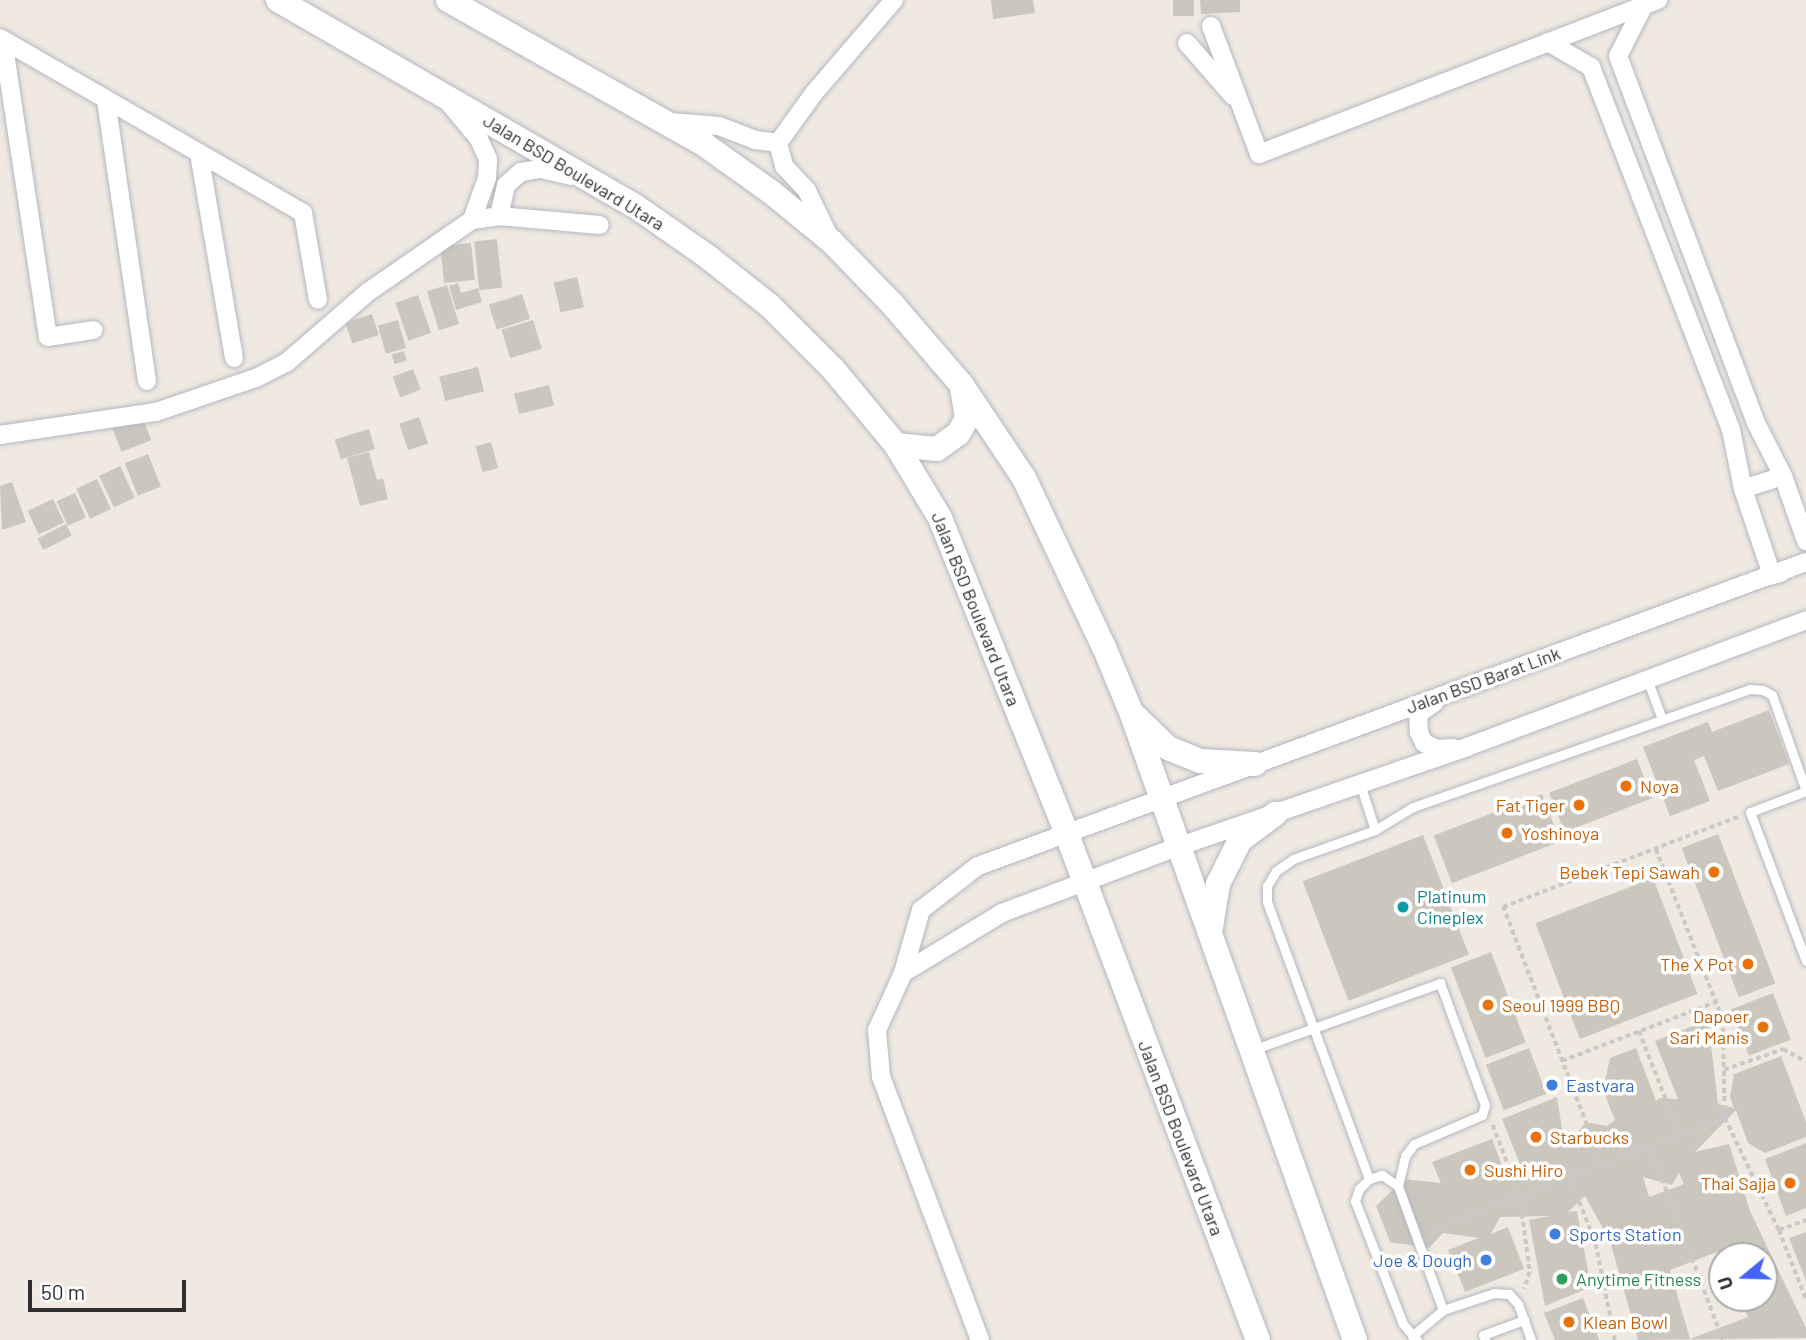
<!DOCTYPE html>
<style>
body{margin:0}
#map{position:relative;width:1806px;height:1340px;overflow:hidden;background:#efe9e1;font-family:Barlow,sans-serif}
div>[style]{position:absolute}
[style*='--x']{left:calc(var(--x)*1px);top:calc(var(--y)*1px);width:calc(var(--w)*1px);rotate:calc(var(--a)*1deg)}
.building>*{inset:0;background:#cbc7bf;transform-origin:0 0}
.path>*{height:3.5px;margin-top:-1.75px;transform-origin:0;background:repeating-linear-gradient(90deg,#c9c9c9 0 5px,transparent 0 8.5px)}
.roads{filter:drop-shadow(0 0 2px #b4b7c1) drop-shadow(0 0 2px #b4b7c1)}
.lane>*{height:9px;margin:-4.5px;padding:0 4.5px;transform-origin:4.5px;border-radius:4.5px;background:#fff}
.street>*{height:18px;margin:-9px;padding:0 9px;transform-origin:9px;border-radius:9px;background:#fff}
.secondary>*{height:24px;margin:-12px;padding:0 12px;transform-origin:12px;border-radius:12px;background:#fff}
.dots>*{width:19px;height:19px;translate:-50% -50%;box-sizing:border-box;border:4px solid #fff;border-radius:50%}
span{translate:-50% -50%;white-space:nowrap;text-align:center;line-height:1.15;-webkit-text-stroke:7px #fff;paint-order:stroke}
.street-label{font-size:18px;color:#2e2e2e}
.food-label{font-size:18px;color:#c56008}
.left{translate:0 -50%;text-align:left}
.right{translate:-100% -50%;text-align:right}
.culture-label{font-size:18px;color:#0d838f}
.shop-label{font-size:18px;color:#366cbe}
.leisure-label{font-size:18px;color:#27864d}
.north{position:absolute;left:1708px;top:1242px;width:70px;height:70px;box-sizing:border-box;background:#fff;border:2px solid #ababab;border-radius:50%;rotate:251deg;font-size:19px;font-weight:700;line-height:28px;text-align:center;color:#2e2e2e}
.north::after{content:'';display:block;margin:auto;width:24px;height:32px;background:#4264fb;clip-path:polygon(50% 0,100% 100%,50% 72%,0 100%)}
.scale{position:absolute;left:28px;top:1280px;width:158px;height:32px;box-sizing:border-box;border:4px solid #2e2e2e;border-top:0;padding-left:9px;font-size:21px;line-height:24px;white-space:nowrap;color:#2e2e2e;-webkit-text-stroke:5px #fff;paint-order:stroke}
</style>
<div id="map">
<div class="building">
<i style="clip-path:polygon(991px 0,1033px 0,1035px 13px,993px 19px)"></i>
<i style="left:1173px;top:0;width:21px;height:16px"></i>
<i style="clip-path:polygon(1200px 0,1240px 0,1240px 12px,1201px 14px)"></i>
<i style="left:497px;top:239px;width:49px;height:23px;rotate:84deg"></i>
<i style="left:471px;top:243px;width:37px;height:31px;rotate:84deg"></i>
<i style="left:577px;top:277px;width:31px;height:24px;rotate:77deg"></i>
<i style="clip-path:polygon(458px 283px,461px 293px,478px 288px,482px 302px,456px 310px,449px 286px)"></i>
<i style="left:447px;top:285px;width:41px;height:21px;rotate:73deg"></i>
<i style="left:522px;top:294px;width:26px;height:35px;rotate:72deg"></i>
<i style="left:418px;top:295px;width:40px;height:24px;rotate:71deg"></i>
<i style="left:372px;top:314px;width:22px;height:28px;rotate:72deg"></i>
<i style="left:398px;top:320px;width:29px;height:21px;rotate:74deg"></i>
<i style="left:533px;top:320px;width:30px;height:33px;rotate:73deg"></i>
<i style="left:404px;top:351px;width:10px;height:13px;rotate:73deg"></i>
<i style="left:478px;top:367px;width:25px;height:40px;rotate:76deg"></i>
<i style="left:413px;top:369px;width:22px;height:22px;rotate:69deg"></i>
<i style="left:549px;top:385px;width:21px;height:36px;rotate:76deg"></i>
<i style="left:142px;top:416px;width:26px;height:32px;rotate:69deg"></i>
<i style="left:419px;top:417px;width:28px;height:21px;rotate:71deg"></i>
<i style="left:369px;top:429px;width:21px;height:36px;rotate:73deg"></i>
<i style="left:491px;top:442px;width:27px;height:16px;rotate:75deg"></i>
<i style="clip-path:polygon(369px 452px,377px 480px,383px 478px,388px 499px,360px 506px,347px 458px)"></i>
<i style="left:148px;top:454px;width:35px;height:25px;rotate:68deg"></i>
<i style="left:120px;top:466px;width:35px;height:23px;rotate:65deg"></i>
<i style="left:97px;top:479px;width:33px;height:23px;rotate:65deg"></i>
<i style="clip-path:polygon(12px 482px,26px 522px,2px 530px,0 486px)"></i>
<i style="left:75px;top:493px;width:27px;height:20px;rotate:66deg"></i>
<i style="left:53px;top:499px;width:26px;height:28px;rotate:65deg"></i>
<i style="left:66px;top:524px;width:13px;height:32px;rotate:63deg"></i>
<i style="clip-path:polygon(1769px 710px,1789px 764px,1718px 791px,1704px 756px,1694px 760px,1710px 801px,1670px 816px,1643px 747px,1708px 722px,1712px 732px)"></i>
<i style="left:1637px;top:759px;width:42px;height:94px;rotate:69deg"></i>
<i style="left:1542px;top:794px;width:51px;height:116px;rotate:69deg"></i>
<i style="left:1718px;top:834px;width:160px;height:39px;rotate:69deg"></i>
<i style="left:1423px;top:835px;width:128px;height:129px;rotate:69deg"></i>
<i style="left:1653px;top:878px;width:124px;height:126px;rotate:69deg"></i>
<i style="left:1491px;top:952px;width:97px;height:43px;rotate:69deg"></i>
<i style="left:1773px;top:993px;width:50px;height:45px;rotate:69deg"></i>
<i style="clip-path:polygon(evenodd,1708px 1020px,1718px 1104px,1734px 1108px,1730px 1097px,1734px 1074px,1781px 1056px,1806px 1122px,1806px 1137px,1765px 1153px,1748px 1143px,1736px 1110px,1695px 1152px,1729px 1144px,1750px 1211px,1806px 1328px,1806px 1338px,1638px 1340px,1610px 1241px,1585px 1196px,1568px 1212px,1577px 1211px,1591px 1287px,1545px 1306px,1529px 1220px,1550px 1216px,1500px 1217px,1491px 1234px,1508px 1227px,1524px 1269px,1465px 1292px,1448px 1250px,1479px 1238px,1443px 1233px,1429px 1248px,1390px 1242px,1376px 1206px,1404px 1179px,1441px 1183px,1432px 1162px,1492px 1139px,1503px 1168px,1521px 1167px,1502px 1119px,1557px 1097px,1565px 1148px,1586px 1122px,1607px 1126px,1615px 1120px,1603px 1090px,1610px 1058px,1636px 1048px,1656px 1101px,1660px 1098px,1678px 1099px,1655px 1041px,1708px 1020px,1679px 1173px,1684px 1184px,1649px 1197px,1643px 1177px,1672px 1185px,1679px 1173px,1708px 1020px,1717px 1252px,1722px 1262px,1722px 1256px,1764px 1256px,1764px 1298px,1739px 1298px,1748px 1317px,1690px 1339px,1670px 1270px,1717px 1252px)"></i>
<i style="left:1529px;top:1048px;width:49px;height:46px;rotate:69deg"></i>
<i style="clip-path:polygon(1806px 1143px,1806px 1208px,1786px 1216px,1765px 1159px)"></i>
<i style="clip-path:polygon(1806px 1232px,1806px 1281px,1789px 1238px)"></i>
<i style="clip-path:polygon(1583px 1298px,1599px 1340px,1555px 1340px,1544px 1313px)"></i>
</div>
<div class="path">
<i style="--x:1656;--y:849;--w:184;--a:68.6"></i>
<i style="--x:1723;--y:1020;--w:98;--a:88.8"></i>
<i style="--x:1725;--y:1118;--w:124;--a:64.3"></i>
<i style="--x:1779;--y:1230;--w:74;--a:68.6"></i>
<i style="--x:1639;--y:1031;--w:112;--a:68.5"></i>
<i style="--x:1562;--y:1061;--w:165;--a:-21"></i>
<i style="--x:1724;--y:1070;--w:63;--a:-19.6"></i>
<i style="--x:1783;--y:1049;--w:26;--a:29"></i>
<i style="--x:1493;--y:1125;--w:77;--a:69.4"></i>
<i style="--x:1520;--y:1197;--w:76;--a:82.4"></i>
<i style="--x:1530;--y:1272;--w:18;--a:109"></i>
<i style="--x:1650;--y:1147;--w:206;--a:69.3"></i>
<i style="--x:1602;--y:1165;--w:276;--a:-111"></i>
<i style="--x:1503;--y:907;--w:252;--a:-21"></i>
<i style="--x:1570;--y:1178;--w:71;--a:68.5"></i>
<i style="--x:1596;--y:1244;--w:98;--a:78.8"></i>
<i style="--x:1779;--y:1230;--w:29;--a:-20"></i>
<i style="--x:1428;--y:1232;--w:318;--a:-21"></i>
</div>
<div class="roads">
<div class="lane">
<i style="--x:1647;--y:679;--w:43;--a:69.4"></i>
<i style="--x:1360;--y:784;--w:48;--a:71.9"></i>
<i style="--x:1806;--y:791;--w:60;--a:159.4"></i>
<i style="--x:1750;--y:812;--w:159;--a:69.4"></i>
<i style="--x:1252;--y:1050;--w:200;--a:-19.6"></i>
<i style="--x:1440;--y:983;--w:130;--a:69.8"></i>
<i style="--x:1485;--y:1105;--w:10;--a:107"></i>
<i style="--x:1482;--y:1115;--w:74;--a:156.9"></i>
<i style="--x:1414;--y:1144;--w:15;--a:127"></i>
<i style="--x:1405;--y:1156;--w:31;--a:103"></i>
<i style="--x:1369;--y:1179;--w:295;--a:-110.2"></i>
<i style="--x:1267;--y:902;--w:16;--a:-90"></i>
<i style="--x:1267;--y:886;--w:17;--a:-59"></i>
<i style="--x:1276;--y:871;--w:21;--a:-35"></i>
<i style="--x:1293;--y:859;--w:87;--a:-19.5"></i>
<i style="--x:1375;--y:830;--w:44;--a:-31.2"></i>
<i style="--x:1413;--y:807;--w:357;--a:-19.3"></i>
<i style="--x:1750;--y:689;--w:13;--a:4"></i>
<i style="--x:1763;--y:690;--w:10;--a:29"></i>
<i style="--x:1772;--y:695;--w:102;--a:70.5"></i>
<i style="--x:1412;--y:1336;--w:40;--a:-40"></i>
<i style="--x:1443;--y:1310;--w:54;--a:-18.4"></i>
<i style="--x:1494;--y:1293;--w:15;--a:4"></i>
<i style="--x:1509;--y:1294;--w:13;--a:48"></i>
<i style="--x:1518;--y:1304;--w:38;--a:70"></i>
<i style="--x:1417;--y:1340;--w:21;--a:-131"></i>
<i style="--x:1403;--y:1324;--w:132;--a:-111.3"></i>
<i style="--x:1355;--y:1201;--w:13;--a:-72"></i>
<i style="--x:1359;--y:1189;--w:14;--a:-45"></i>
<i style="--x:1369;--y:1179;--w:14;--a:-17"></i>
<i style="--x:1382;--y:1175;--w:19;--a:35"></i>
<i style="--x:1398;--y:1186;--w:132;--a:70.1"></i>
<i style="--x:1485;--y:1340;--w:5;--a:-112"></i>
<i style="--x:1483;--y:1335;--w:44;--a:-20.1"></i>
</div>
<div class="street">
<i style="--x:1644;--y:5;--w:57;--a:117"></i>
<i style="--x:1618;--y:56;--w:392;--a:69.4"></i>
<i style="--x:1756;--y:423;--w:59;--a:63"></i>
<i style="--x:1783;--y:476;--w:69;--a:70.5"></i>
<i style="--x:1211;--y:26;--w:137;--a:69.4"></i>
<i style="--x:1259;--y:154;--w:428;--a:-21.1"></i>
<i style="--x:0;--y:38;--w:350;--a:30"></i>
<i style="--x:303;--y:213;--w:88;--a:80.2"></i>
<i style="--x:3;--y:40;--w:300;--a:81.4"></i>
<i style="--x:48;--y:337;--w:46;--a:-8.8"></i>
<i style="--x:1548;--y:42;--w:50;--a:30.2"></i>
<i style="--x:1591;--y:67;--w:389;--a:68.9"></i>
<i style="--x:1731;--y:430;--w:60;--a:78.5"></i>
<i style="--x:1743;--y:489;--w:91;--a:71.4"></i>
<i style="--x:1772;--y:575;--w:9;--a:-13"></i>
<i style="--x:1187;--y:43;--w:70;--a:49"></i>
<i style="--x:106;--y:100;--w:284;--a:81.7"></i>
<i style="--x:449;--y:103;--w:47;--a:50.2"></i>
<i style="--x:479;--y:139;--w:22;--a:66"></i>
<i style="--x:488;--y:159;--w:19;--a:93"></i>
<i style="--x:487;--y:178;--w:45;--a:109.7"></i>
<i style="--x:670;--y:122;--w:49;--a:4.7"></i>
<i style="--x:719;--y:126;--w:39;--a:21"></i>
<i style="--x:755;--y:140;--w:23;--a:7"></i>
<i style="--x:778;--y:143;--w:24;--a:75"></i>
<i style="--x:784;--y:166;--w:34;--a:47"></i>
<i style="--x:807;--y:191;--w:48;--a:64"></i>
<i style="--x:778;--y:143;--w:62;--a:-54.2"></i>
<i style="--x:814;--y:93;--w:123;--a:-49.3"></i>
<i style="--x:199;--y:153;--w:208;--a:80.3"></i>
<i style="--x:499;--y:216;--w:32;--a:-77"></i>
<i style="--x:506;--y:185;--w:20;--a:-41"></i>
<i style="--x:521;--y:172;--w:20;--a:-9"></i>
<i style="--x:541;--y:169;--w:31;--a:13"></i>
<i style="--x:0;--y:435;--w:158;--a:-8.4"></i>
<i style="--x:156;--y:412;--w:106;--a:-18.8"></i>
<i style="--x:256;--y:378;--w:34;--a:-27"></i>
<i style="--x:286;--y:363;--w:108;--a:-40.9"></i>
<i style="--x:368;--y:292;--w:126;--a:-34.7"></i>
<i style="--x:472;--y:220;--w:27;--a:-8"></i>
<i style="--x:499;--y:216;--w:101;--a:5.1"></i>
<i style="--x:1743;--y:489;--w:42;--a:-18"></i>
<i style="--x:1434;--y:703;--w:19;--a:145"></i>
<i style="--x:1418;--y:714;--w:18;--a:87"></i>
<i style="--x:1419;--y:732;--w:12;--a:66"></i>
<i style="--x:1424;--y:743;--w:14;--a:25"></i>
<i style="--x:1437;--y:749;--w:16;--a:-4"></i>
<i style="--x:903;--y:973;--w:116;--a:-31.2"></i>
<i style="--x:1002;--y:913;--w:187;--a:-20.7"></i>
<i style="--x:1177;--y:847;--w:307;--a:-19"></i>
<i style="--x:1467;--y:747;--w:362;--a:-20.5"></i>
<i style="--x:980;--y:1340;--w:282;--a:-110.6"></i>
<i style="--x:881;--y:1076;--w:46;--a:-95"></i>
<i style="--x:877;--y:1030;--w:63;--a:-65.5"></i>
<i style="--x:903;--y:973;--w:66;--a:-74.1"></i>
<i style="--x:921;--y:910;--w:72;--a:-37.7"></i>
<i style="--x:978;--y:866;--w:882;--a:-20.16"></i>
</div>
<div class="secondary">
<i style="--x:278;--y:0;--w:412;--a:30"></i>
<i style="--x:635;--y:206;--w:89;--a:34.9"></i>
<i style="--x:708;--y:257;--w:79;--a:38.3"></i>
<i style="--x:770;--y:306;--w:89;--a:45"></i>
<i style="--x:833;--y:369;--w:99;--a:50.3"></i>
<i style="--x:896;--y:445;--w:85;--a:58.9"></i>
<i style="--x:940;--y:518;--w:338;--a:68.1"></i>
<i style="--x:1066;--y:832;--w:543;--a:69.3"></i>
<i style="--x:448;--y:0;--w:295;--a:29.4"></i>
<i style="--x:705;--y:145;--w:81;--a:35.5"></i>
<i style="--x:771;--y:192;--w:79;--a:39.3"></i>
<i style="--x:832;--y:242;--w:88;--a:45.9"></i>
<i style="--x:893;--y:305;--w:104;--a:49.3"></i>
<i style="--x:961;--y:384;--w:113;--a:56.2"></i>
<i style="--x:1024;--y:478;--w:187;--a:64.7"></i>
<i style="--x:1104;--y:647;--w:70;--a:67.4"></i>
<i style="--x:1131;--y:712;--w:667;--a:70.37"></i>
<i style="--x:896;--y:445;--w:41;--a:5.6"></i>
<i style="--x:937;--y:449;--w:26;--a:-36"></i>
<i style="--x:958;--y:434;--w:17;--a:-59"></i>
<i style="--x:967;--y:419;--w:31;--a:-99"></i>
<i style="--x:1134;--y:715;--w:47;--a:44.1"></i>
<i style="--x:1168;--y:748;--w:35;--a:22"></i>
<i style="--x:1201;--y:761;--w:54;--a:3.2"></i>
<i style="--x:1210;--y:933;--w:50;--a:-80.7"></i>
<i style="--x:1218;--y:884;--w:49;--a:-63.4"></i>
<i style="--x:1240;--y:840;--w:44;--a:-36.6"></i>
</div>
</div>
<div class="dots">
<i style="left:1626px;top:786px;background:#e8710a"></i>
<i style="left:1579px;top:805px;background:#e8710a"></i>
<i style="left:1507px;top:833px;background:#e8710a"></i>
<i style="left:1714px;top:872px;background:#e8710a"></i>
<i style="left:1403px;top:907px;background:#0f9aa8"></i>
<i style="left:1748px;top:964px;background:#e8710a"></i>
<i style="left:1488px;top:1005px;background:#e8710a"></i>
<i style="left:1763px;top:1027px;background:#e8710a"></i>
<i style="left:1552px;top:1085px;background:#3f7fe0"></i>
<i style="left:1536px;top:1137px;background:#e8710a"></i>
<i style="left:1470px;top:1170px;background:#e8710a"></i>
<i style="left:1790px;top:1183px;background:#e8710a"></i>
<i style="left:1555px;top:1234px;background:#3f7fe0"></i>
<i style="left:1486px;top:1260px;background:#3f7fe0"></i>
<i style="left:1562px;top:1279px;background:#2e9e5b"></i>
<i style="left:1569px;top:1322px;background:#e8710a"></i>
</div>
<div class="street-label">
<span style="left:574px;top:172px;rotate:31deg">Jalan BSD Boulevard Utara</span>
<span style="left:976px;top:609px;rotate:68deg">Jalan BSD Boulevard Utara</span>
<span style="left:1483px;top:680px;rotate:-20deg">Jalan BSD Barat Link</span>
<span style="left:1181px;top:1138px;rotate:69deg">Jalan BSD Boulevard Utara</span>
</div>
<div class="food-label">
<span class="left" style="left:1640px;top:786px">Noya</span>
<span class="right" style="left:1565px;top:805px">Fat Tiger</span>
<span class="left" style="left:1521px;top:833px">Yoshinoya</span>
<span class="right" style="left:1700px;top:872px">Bebek Tepi Sawah</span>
<span class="right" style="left:1734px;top:964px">The X Pot</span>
<span class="left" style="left:1502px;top:1005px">Seoul 1999 BBQ</span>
<span class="right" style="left:1749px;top:1027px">Dapoer<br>Sari Manis</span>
<span class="left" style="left:1550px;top:1137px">Starbucks</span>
<span class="left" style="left:1484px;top:1170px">Sushi Hiro</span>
<span class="right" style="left:1776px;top:1183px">Thai Sajja</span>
<span class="left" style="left:1583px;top:1322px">Klean Bowl</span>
</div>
<div class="culture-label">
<span class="left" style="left:1417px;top:907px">Platinum<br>Cineplex</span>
</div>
<div class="shop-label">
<span class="left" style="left:1566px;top:1085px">Eastvara</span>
<span class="left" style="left:1569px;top:1234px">Sports Station</span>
<span class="right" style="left:1472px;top:1260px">Joe &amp; Dough</span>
</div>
<div class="leisure-label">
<span class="left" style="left:1576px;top:1279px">Anytime Fitness</span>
</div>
<div class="north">U</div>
<div class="scale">50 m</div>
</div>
